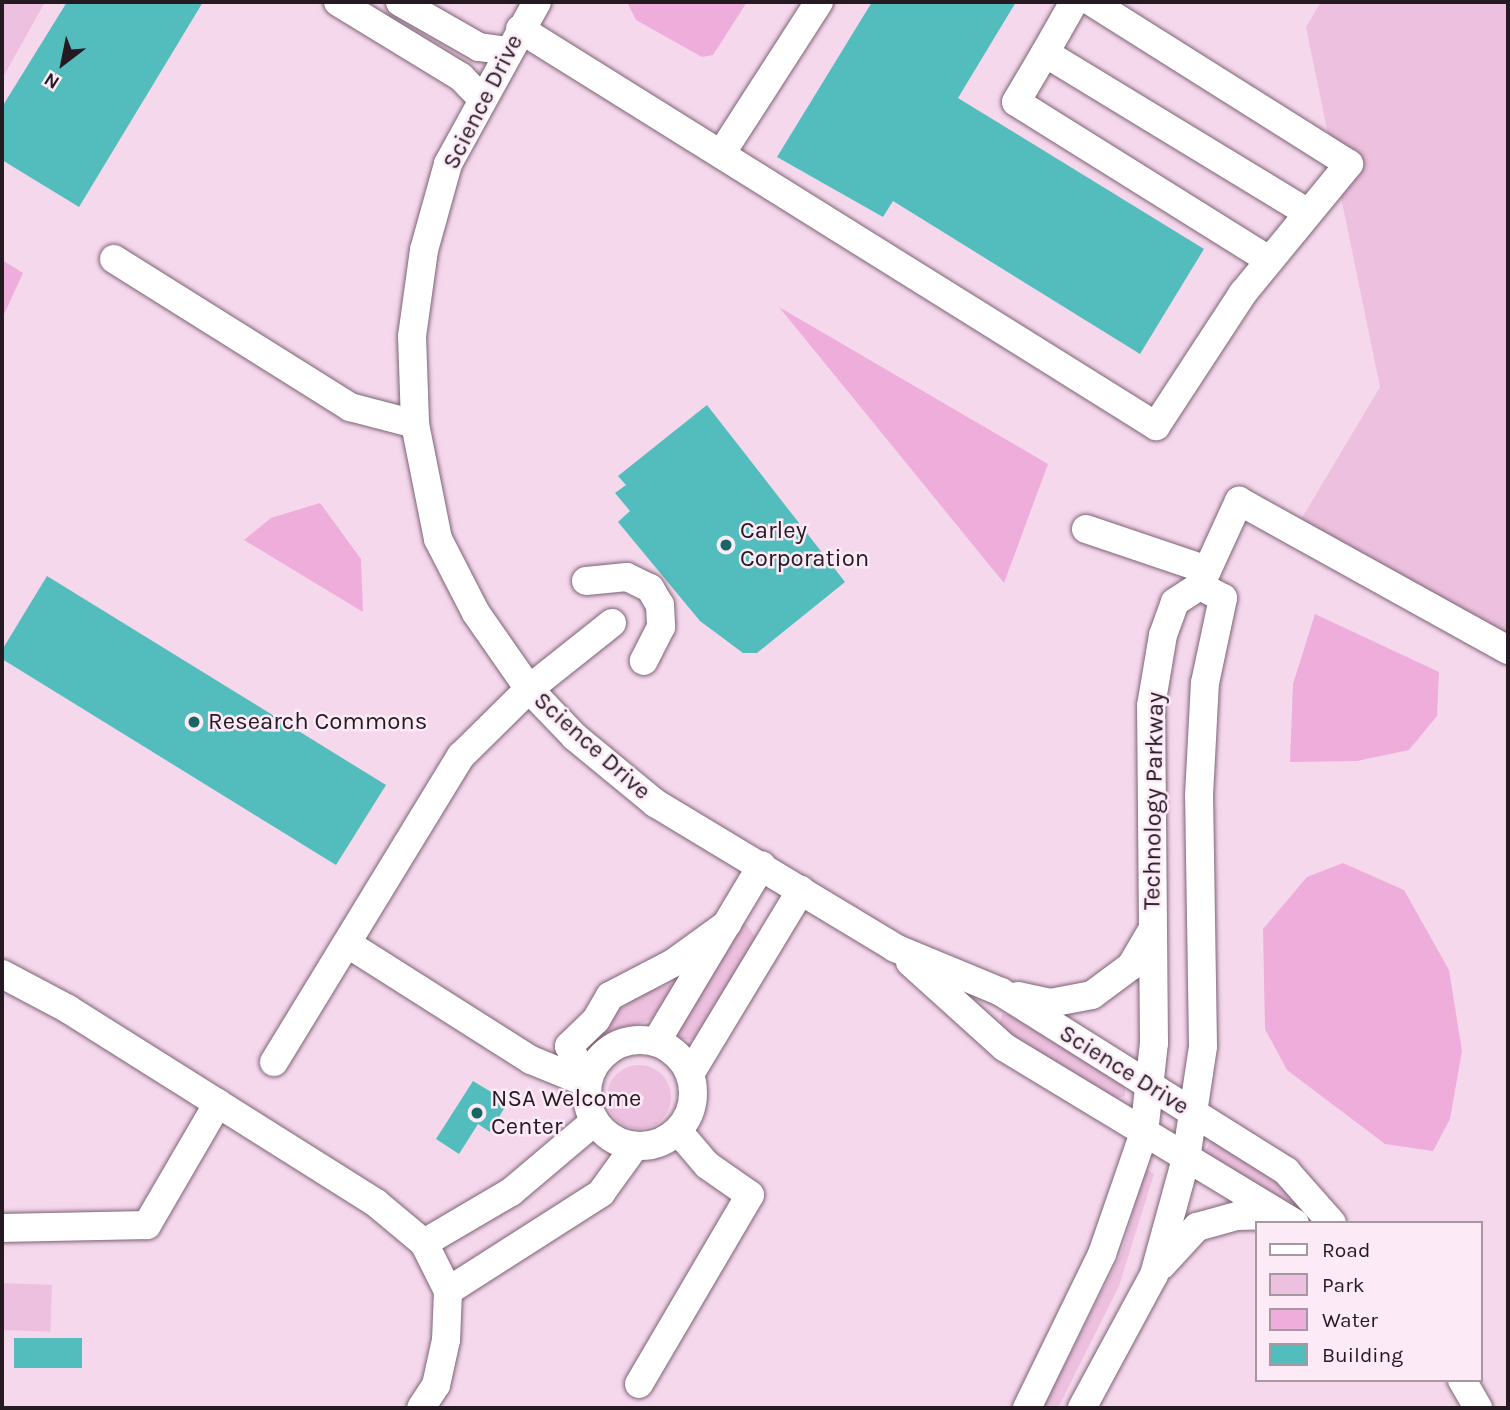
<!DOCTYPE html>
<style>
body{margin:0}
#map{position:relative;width:1510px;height:1410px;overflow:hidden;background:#f6d8ed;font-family:Karla,sans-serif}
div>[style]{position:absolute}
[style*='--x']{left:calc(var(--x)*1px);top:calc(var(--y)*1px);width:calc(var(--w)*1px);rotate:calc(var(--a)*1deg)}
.green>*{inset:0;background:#ecc0de;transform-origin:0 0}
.round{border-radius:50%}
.water>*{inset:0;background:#efaddc}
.building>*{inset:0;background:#52bdbc;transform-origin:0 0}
.roads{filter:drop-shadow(0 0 2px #7d6375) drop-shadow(0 0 2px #7d6375)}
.minor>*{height:28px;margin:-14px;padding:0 14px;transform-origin:14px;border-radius:14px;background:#fff}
.minor>.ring{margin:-14px;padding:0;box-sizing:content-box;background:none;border:28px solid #fff;border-radius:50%}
.dots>*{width:19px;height:19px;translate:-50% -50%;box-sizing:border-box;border:4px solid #fceaf6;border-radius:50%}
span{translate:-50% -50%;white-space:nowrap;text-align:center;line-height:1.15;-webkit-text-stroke:5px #fceaf6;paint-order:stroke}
.street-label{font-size:24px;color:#251a22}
.poi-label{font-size:24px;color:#251a22}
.left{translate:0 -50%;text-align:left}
.frame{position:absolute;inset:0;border:4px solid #251a22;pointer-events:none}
.legend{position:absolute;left:1255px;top:1221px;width:228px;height:161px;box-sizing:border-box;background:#fceaf6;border:2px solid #a697a1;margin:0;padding:9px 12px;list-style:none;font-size:21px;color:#251a22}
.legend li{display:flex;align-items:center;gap:14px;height:35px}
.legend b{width:35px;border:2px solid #a697a1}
.north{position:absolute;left:28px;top:28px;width:70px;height:70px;-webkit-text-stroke:5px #fceaf6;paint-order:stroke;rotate:212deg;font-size:19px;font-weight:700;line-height:28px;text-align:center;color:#251a22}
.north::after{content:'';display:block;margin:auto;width:24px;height:32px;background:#251a22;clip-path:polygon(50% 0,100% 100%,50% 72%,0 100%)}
</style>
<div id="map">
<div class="green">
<i style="clip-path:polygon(2px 2px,45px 2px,2px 79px)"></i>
<i style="clip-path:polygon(1321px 2px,1508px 2px,1508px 636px,1296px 528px,1380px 387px,1306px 27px)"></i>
<i style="clip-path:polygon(746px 924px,757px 939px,695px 1040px,679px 1039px,678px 1031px,740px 926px)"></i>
<i style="clip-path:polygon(681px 981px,659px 1016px,592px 1043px,605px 1020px,641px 994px)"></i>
<i style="clip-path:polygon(1002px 1014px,1014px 1014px,1125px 1082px,1125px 1096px,1115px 1099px,999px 1027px)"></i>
<i class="round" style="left:607px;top:1065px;width:64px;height:64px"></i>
<i style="clip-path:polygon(1211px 1140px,1289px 1186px,1314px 1222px,1215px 1164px,1205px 1153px)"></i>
<i style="clip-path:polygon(1146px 1168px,1154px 1174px,1119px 1286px,1058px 1408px,1043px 1408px,1121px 1254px)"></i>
<i style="left:2px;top:1283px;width:50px;height:47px;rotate:2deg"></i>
</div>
<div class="water">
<i style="clip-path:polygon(627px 2px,747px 2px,713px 55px,702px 57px,636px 20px)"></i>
<i style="clip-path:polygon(2px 260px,23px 273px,2px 319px)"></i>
<i style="clip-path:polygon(779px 307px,1048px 464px,1004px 583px)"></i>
<i style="clip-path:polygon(320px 503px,361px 559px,363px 612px,244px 540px,271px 518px)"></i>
<i style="clip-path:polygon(1315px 614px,1439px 672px,1437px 716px,1409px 750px,1357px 761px,1290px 762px,1293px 684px)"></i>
<i style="clip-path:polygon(1343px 863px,1404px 890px,1449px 970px,1462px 1051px,1450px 1119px,1433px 1151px,1385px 1144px,1287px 1070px,1265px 1029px,1263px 929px,1307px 877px)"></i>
</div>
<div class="building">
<i style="clip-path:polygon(67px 2px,203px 2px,79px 207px,2px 160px,2px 107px)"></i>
<i style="clip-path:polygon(872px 2px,1016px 2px,958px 98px,1204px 249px,1140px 354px,893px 201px,883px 217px,777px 157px)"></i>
<i style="clip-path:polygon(707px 405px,845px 582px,757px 653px,743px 653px,700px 621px,618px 522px,630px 511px,615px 493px,626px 485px,618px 476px)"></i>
<i style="clip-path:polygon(47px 576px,386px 785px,336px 865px,2px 659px,2px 650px)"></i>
<i style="clip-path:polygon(473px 1081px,508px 1102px,490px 1132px,478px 1124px,459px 1154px,436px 1139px)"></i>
<i style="left:14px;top:1338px;width:68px;height:30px"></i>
</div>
<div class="roads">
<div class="minor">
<i style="--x:338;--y:2;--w:144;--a:31.4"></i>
<i style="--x:461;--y:77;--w:28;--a:46"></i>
<i style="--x:400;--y:2;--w:91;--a:29.7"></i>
<i style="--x:479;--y:47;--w:28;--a:8"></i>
<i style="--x:537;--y:2;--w:185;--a:118.8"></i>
<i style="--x:448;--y:164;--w:89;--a:105.6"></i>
<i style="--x:424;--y:250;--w:87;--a:97.9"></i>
<i style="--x:412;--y:336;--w:88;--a:88"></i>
<i style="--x:415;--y:424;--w:117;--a:78.7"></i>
<i style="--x:438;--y:539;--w:83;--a:62.8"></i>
<i style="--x:476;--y:613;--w:93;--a:55.1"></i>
<i style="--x:529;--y:689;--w:66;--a:46.2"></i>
<i style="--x:575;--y:737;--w:104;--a:39.5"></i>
<i style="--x:655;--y:803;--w:280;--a:31.1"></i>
<i style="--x:895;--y:948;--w:115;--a:22.5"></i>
<i style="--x:1001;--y:992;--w:337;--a:32.1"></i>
<i style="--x:1286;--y:1171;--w:69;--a:48.5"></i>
<i style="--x:520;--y:29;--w:750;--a:31.97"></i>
<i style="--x:1156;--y:426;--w:159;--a:-56.8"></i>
<i style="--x:1243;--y:293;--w:167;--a:-50.6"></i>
<i style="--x:1349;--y:164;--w:304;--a:-147.8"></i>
<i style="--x:1045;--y:53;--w:59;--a:-60.4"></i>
<i style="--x:721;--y:154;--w:181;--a:-57.2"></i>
<i style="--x:114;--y:259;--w:279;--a:32.1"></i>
<i style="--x:350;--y:407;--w:67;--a:14.7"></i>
<i style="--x:1269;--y:260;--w:298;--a:-148"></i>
<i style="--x:1016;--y:102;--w:57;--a:-59.4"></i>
<i style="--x:1045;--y:53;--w:308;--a:31.3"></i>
<i style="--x:1086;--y:529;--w:128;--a:18.7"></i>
<i style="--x:586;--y:581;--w:41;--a:-5.6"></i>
<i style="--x:627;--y:577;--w:25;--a:26"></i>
<i style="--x:650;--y:588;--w:20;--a:60"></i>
<i style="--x:660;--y:605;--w:22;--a:87"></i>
<i style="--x:661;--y:627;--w:38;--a:117"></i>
<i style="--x:1200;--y:586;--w:94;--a:-65.4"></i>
<i style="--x:1239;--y:501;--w:308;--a:29"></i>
<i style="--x:348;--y:944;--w:217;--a:32.4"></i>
<i style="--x:531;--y:1060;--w:61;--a:22.3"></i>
<i style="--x:910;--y:962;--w:127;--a:42.1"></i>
<i style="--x:1004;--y:1047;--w:340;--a:31.2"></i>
<i style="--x:2;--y:974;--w:75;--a:27.9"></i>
<i style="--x:68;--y:1009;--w:364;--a:32.2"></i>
<i style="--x:376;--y:1203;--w:62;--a:39.8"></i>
<i style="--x:424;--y:1243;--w:54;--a:63.4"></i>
<i style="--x:448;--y:1291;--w:49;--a:92.3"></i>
<i style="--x:446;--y:1340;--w:46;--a:102.5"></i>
<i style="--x:436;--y:1385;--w:27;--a:123"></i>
<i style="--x:1018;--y:996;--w:33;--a:12"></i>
<i style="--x:1050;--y:1003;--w:43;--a:-10.8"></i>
<i style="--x:1092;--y:995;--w:49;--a:-36.6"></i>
<i style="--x:1131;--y:966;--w:42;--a:-59.7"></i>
<i class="ring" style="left:587px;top:1040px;width:78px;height:78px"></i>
<i style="--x:656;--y:1042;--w:206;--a:-59.1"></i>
<i style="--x:274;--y:1062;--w:359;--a:-58.6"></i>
<i style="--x:461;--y:756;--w:95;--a:-44.6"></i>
<i style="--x:529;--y:689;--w:106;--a:-38.5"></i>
<i style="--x:690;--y:1074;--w:215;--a:-58.9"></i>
<i style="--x:587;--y:1083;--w:41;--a:-115.9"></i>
<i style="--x:569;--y:1046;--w:37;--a:-44"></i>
<i style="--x:596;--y:1020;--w:28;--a:-60"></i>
<i style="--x:610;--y:996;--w:71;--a:-27.6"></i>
<i style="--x:673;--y:963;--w:67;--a:-35.8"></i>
<i style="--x:2;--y:1228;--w:145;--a:-1.2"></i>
<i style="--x:147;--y:1225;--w:141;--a:-59.8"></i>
<i style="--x:424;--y:1243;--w:101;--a:-30.4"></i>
<i style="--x:511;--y:1192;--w:110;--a:-40.2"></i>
<i style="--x:1162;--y:1265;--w:52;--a:-47.4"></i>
<i style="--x:1197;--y:1227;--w:41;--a:-15.4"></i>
<i style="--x:1237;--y:1216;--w:43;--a:-1.3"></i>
<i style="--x:448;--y:1291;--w:182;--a:-32.6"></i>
<i style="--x:601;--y:1193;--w:58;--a:-54.1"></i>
<i style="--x:1462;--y:1380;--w:32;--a:60"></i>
<i style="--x:639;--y:1384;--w:219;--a:-59.6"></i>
<i style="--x:750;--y:1195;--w:52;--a:-145.1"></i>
<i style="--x:707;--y:1165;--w:45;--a:-130.5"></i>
<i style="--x:1027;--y:1408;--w:171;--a:-64"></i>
<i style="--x:1102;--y:1254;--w:128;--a:-70.9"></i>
<i style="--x:1144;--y:1133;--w:91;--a:-83.7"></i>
<i style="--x:1154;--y:1043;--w:337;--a:-90.5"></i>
<i style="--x:1151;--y:706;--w:72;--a:-80.4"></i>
<i style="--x:1163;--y:635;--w:35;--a:-70"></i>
<i style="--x:1175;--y:602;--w:30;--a:-33"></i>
<i style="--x:1082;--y:1408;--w:151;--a:-61.6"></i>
<i style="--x:1154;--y:1275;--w:120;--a:-74.6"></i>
<i style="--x:1186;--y:1159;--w:114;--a:-81.4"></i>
<i style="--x:1203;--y:1046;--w:250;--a:-90.9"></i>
<i style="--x:1199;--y:796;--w:113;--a:-87"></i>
<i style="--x:1205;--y:683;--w:87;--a:-78"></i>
<i style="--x:1223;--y:598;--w:26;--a:-152"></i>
</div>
</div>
<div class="dots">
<i style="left:726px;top:545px;background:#176665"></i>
<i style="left:194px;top:722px;background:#176665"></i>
<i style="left:477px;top:1113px;background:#176665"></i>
</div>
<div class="street-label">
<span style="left:483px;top:102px;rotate:-63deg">Science Drive</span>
<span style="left:592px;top:746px;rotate:42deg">Science Drive</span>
<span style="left:1154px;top:801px;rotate:-89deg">Technology Parkway</span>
<span style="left:1124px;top:1070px;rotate:32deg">Science Drive</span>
</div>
<div class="poi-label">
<span class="left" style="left:740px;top:545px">Carley<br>Corporation</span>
<span class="left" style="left:208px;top:722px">Research Commons</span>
<span class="left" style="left:491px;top:1113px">NSA Welcome<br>Center</span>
</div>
<div class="frame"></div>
<ul class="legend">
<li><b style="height:9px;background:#fff"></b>Road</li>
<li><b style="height:19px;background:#ecc0de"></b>Park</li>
<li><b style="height:19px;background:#efaddc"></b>Water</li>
<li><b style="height:19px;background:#52bdbc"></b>Building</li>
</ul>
<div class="north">N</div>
</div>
